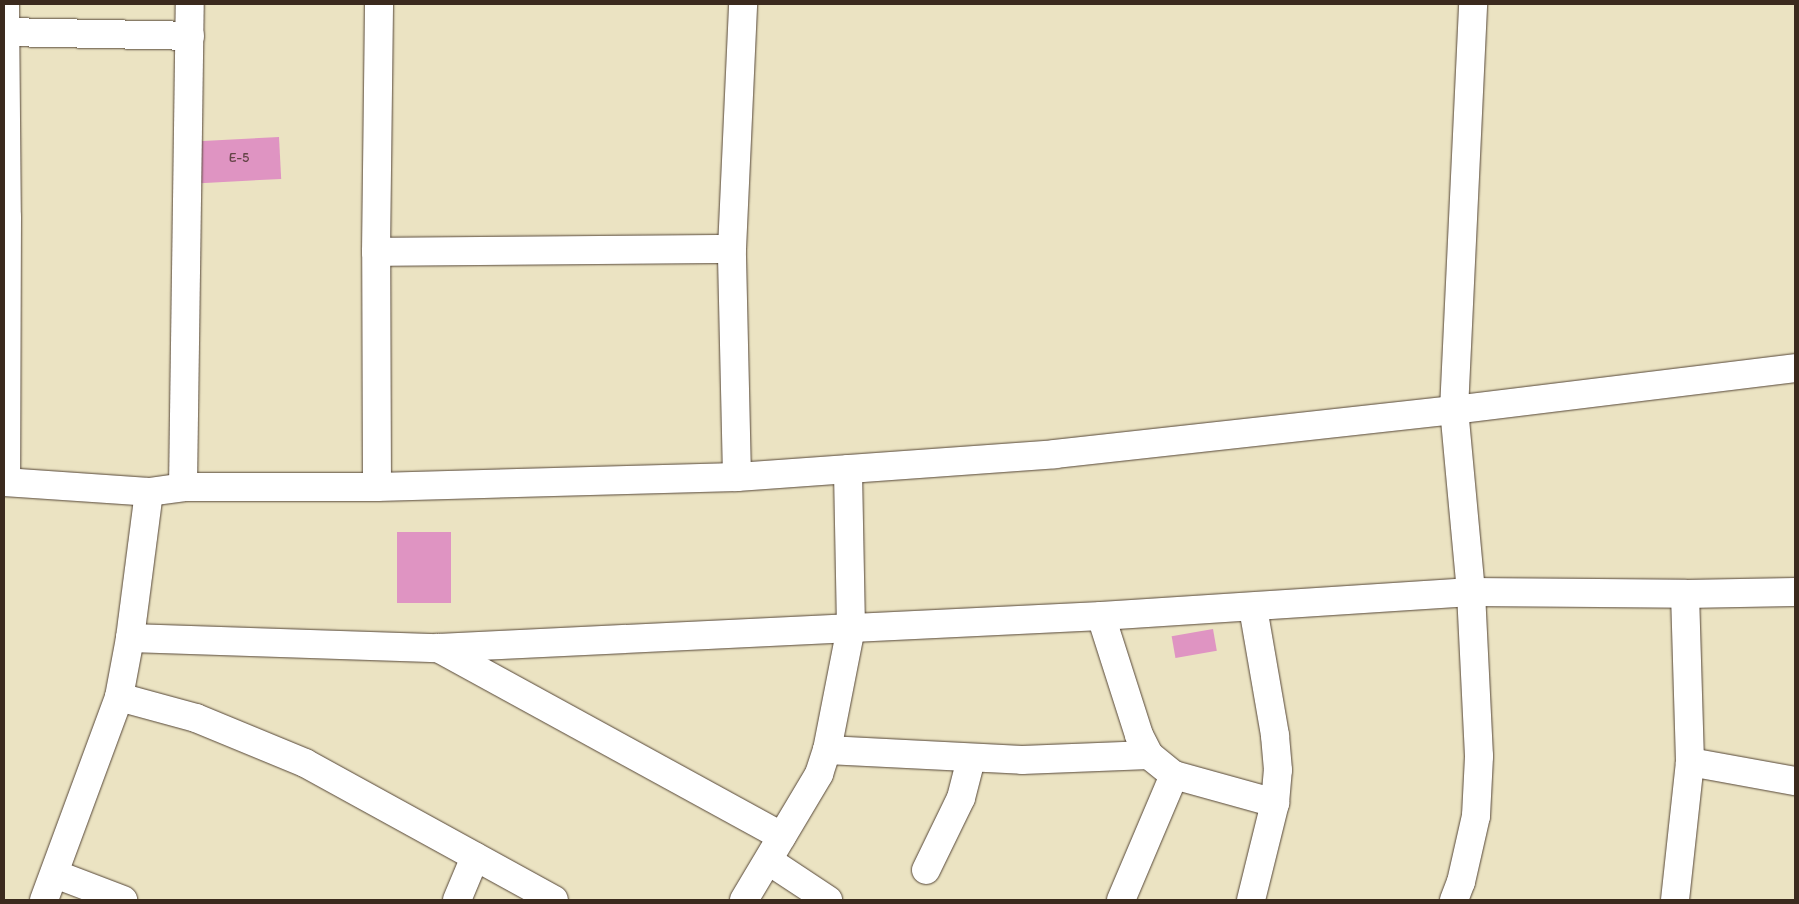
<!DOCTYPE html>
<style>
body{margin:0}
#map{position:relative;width:1799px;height:904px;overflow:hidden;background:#ebe3c2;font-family:Itim,sans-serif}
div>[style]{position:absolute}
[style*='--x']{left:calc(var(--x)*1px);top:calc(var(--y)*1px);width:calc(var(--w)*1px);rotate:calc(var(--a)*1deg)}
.building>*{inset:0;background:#df94c2;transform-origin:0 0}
.roads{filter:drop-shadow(0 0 1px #554637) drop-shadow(0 0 1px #554637)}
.minor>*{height:28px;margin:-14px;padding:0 14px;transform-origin:14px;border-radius:14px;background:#fff}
span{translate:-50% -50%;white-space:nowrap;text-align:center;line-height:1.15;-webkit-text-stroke:4px #fcf5e5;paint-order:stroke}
.number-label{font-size:14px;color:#644447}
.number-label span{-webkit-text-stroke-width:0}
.frame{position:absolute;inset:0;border:5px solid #3b2a1e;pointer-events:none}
</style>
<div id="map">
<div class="building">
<i style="left:279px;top:137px;width:42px;height:81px;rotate:87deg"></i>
<i style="left:451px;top:532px;width:71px;height:54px;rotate:90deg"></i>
<i style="left:1213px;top:629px;width:22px;height:42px;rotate:80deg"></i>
</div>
<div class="roads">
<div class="minor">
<i style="--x:5;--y:4;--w:213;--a:89.5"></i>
<i style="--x:7;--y:217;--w:265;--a:90.2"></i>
<i style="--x:5;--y:32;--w:185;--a:1.2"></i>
<i style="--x:376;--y:252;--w:356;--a:-0.5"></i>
<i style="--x:737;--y:477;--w:228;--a:-91.3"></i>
<i style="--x:732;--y:249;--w:245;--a:-87.4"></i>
<i style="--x:4;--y:482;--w:145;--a:3.9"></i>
<i style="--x:149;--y:492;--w:34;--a:-8"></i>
<i style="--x:183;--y:487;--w:194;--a:0"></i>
<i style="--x:377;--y:487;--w:360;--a:-1.6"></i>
<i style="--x:737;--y:477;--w:319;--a:-4.1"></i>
<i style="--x:1055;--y:454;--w:401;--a:-6.3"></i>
<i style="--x:1454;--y:410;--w:344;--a:-7"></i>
<i style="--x:183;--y:487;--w:483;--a:-89.2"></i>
<i style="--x:377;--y:487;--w:235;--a:-90.2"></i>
<i style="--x:376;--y:252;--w:248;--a:-89.3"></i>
<i style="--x:1101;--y:616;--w:125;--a:72.3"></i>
<i style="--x:1139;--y:735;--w:22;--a:63"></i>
<i style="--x:1149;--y:755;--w:32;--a:39"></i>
<i style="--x:1174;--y:775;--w:105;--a:15.5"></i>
<i style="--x:130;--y:638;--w:308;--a:1.9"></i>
<i style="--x:438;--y:648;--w:664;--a:-2.76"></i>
<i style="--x:1101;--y:616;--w:371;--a:-3.7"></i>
<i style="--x:1471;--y:592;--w:214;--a:0.5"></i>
<i style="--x:1685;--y:594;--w:110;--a:-1"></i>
<i style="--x:438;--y:648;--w:392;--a:28.7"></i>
<i style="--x:119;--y:697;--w:80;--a:15.3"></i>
<i style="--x:196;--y:718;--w:118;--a:22.4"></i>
<i style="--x:305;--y:763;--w:284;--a:28.8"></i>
<i style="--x:827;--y:750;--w:195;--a:2.9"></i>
<i style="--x:1022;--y:760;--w:127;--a:-2.3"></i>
<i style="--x:1690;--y:762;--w:107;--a:10.3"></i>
<i style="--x:769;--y:861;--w:71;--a:33.5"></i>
<i style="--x:926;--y:870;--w:80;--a:-64.1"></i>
<i style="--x:961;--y:798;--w:40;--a:-75.6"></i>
<i style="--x:55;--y:874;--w:73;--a:20.9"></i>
<i style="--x:44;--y:900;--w:216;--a:-69.7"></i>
<i style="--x:119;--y:697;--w:60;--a:-79.4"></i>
<i style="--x:130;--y:638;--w:147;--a:-82.6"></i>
<i style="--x:457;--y:900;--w:47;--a:-67.3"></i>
<i style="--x:744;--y:900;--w:147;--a:-59.2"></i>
<i style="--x:819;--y:774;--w:25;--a:-72"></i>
<i style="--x:827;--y:750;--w:124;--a:-78.9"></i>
<i style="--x:851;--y:628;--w:159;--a:-91.1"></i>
<i style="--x:1121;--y:900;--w:136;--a:-67"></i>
<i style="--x:1251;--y:900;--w:100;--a:-76.1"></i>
<i style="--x:1275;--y:803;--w:33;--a:-85"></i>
<i style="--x:1278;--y:770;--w:35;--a:-95"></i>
<i style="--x:1275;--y:735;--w:130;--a:-99.8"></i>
<i style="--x:1454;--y:900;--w:19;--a:-69"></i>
<i style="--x:1461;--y:882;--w:68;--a:-77.2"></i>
<i style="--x:1476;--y:816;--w:60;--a:-87.1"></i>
<i style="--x:1479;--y:756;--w:164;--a:-92.8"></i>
<i style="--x:1471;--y:592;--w:183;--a:-95.3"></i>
<i style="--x:1454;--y:410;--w:406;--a:-87.3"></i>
<i style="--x:1675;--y:900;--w:139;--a:-83.8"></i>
<i style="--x:1690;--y:762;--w:168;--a:-91.7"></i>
</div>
</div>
<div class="number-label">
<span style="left:239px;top:158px">E-5</span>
</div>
<div class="frame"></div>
</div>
